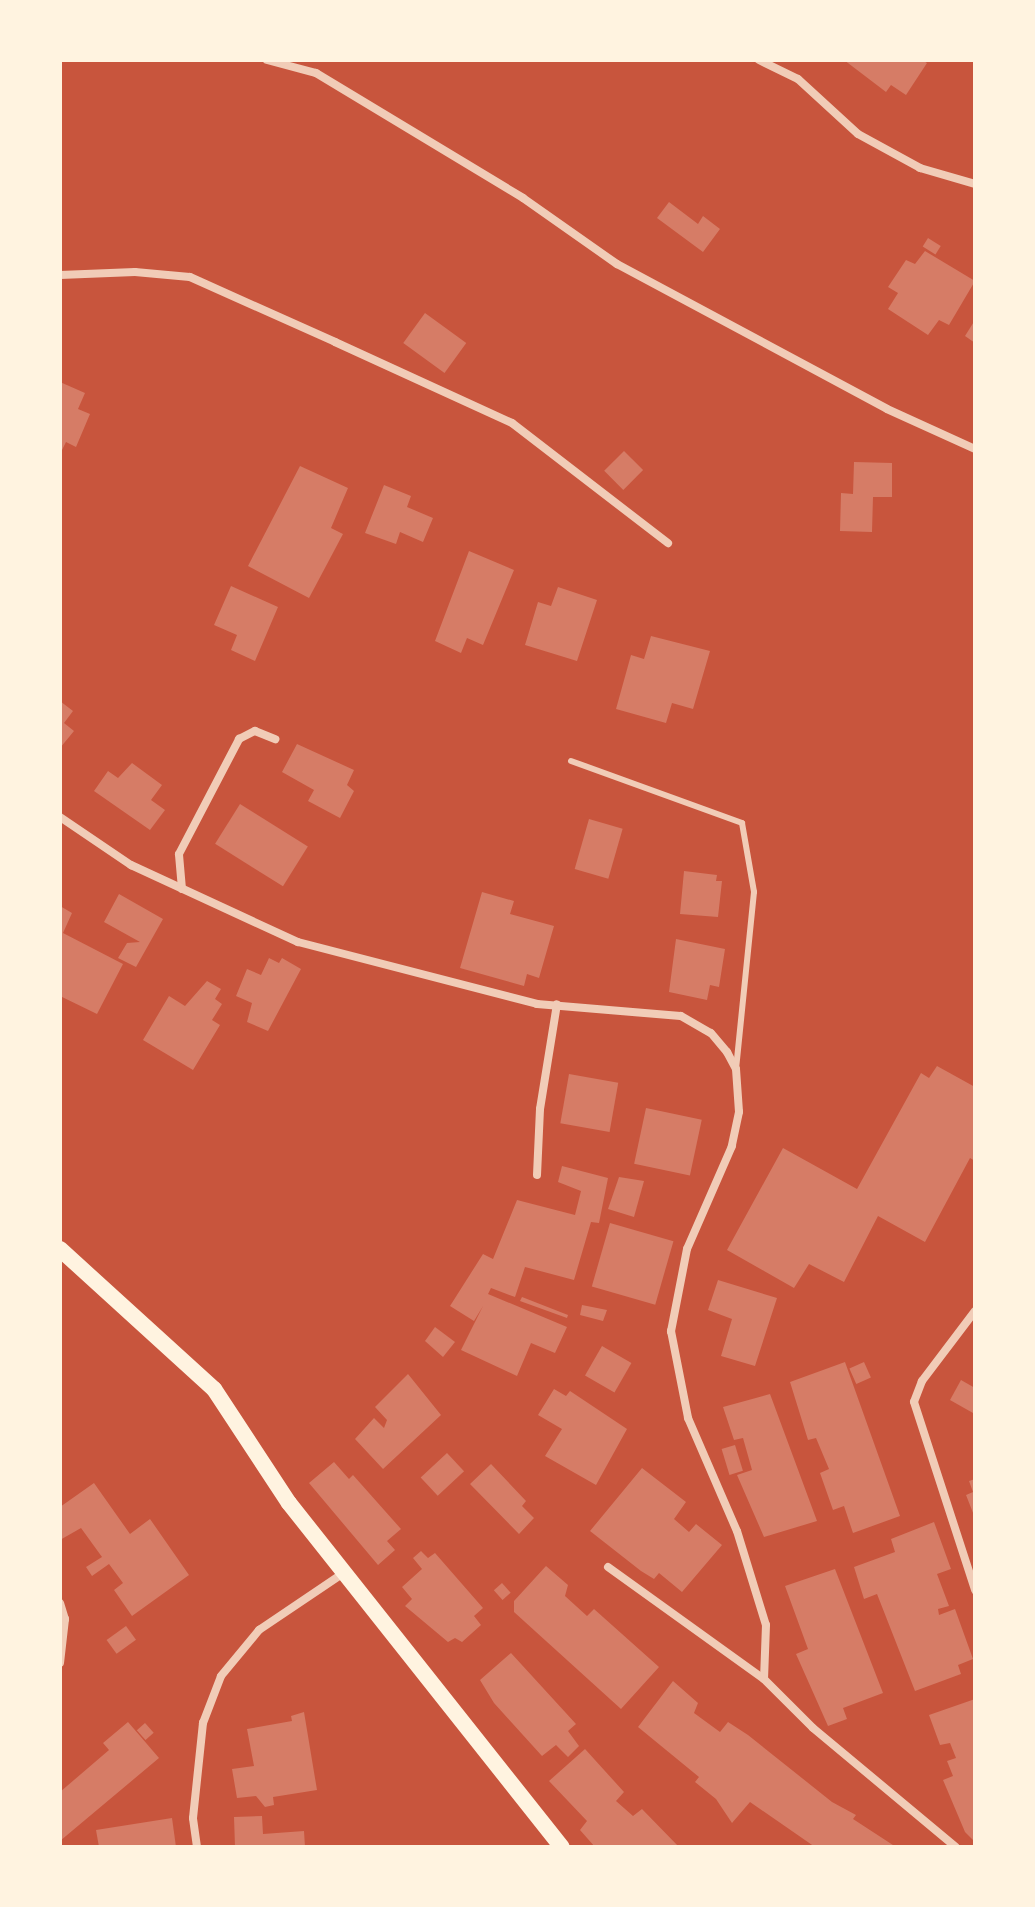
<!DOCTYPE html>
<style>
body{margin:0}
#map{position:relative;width:1035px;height:1907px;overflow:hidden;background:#c8553d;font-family:"IBM Plex Sans",sans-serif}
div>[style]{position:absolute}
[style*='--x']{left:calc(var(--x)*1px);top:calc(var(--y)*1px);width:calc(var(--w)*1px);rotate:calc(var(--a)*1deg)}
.building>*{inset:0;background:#d67c66;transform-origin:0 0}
.service>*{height:6px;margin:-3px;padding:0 3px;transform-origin:3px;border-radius:3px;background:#f1ccb7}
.minor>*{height:8px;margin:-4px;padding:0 4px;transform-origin:4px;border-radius:4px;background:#f1ccb7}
.secondary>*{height:16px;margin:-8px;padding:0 8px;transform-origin:8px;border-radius:8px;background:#fff3e0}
span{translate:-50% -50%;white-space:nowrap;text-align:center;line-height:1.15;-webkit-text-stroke:8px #fff3e0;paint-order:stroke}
.frame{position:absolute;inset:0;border:62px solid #fff3e0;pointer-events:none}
</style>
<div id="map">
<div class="building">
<i style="clip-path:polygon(844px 60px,922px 60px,927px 63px,906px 95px,891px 85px,886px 92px)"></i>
<i style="clip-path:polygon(669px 202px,698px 224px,703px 216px,720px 229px,703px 252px,657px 218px)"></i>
<i style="left:928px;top:238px;width:15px;height:10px;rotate:32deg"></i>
<i style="clip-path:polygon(925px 251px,975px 281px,949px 325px,939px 320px,928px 335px,888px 309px,898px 293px,888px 287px,906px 260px,915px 264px)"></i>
<i style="left:425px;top:313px;width:51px;height:37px;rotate:36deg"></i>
<i style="clip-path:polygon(975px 320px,975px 343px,965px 336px)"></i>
<i style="clip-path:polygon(60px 382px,85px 393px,78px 409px,90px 414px,76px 447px,66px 442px,60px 454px)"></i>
<i style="left:624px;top:451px;width:27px;height:28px;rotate:45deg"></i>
<i style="clip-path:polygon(854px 462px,892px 463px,892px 497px,873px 497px,872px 532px,840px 531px,841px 493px,853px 494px)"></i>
<i style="clip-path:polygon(300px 466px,348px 488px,331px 528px,343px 534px,309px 598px,248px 566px)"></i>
<i style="clip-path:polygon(384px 485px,411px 496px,407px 507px,433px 518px,423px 542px,400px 532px,396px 544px,365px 533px)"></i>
<i style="clip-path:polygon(469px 551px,514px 570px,483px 645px,467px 638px,461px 653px,435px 641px)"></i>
<i style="clip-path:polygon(231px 586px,278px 607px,255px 661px,231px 650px,237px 635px,214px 625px)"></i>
<i style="clip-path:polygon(558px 587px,597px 600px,577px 661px,525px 645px,538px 602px,551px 606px)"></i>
<i style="clip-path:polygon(651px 636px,710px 651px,693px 709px,672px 703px,666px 723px,616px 709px,631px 655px,644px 659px)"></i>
<i style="clip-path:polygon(60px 701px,73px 711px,64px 723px,74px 731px,60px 748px)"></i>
<i style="clip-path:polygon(297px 744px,354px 770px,347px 785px,354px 791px,340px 818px,308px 801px,314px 790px,282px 772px)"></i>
<i style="clip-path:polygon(132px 763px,162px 785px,151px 800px,165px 810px,150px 830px,94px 791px,108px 771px,118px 778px)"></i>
<i style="left:240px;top:804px;width:80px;height:47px;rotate:32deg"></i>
<i style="left:589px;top:819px;width:35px;height:52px;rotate:16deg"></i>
<i style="clip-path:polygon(684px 871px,717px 875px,716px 881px,722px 881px,718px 917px,680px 914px)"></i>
<i style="clip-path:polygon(482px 892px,514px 901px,510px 914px,554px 926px,539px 978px,527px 974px,524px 986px,460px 968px)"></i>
<i style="clip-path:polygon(119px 894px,163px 919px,136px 967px,118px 958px,127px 943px,140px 942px,104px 922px)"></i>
<i style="clip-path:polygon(60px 906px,72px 913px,63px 933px,123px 964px,97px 1014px,60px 996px)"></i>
<i style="clip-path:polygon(676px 939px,725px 949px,719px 987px,710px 985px,707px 1000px,669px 992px)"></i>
<i style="clip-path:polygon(269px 958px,279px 963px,282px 958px,301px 969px,268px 1031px,247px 1022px,252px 1003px,236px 996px,247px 969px,261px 975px)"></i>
<i style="clip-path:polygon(207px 981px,221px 989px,215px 999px,222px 1004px,212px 1020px,220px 1025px,193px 1070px,143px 1040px,169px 996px,185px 1006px)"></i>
<i style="clip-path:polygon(937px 1066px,975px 1087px,975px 1161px,970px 1158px,925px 1242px,878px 1216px,844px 1282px,809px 1264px,794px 1288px,727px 1250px,783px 1148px,857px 1189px,921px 1073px,929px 1078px)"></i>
<i style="left:569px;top:1074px;width:50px;height:50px;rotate:10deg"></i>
<i style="left:646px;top:1108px;width:57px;height:57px;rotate:12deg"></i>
<i style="clip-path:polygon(562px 1166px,608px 1178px,599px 1223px,591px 1222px,574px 1280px,525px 1267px,515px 1297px,491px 1288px,488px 1294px,567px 1327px,555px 1353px,531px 1343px,517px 1376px,461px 1350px,483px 1306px,474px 1321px,450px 1306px,483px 1254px,493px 1259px,517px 1200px,575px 1215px,581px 1191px,558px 1182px)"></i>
<i style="clip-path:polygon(619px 1177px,644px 1181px,634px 1217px,608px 1209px)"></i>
<i style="left:610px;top:1223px;width:66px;height:66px;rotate:16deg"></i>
<i style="clip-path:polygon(718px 1280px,777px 1298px,755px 1366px,721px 1356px,732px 1319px,708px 1310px)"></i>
<i style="clip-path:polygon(522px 1297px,568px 1315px,567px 1318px,520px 1301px)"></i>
<i style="clip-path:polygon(582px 1305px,607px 1310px,603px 1321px,580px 1315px)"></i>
<i style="clip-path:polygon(435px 1327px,455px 1342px,443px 1357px,425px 1341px)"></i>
<i style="left:602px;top:1346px;width:34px;height:34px;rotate:30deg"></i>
<i style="clip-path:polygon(845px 1362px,900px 1516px,853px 1533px,844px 1506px,833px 1510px,820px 1473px,829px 1469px,816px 1438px,808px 1440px,790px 1382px)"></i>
<i style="left:864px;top:1362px;width:17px;height:16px;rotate:66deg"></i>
<i style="clip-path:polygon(408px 1374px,441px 1415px,383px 1469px,355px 1439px,374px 1418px,384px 1428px,387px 1420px,375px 1407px)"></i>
<i style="clip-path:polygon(961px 1380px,975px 1388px,973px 1413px,950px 1400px)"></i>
<i style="clip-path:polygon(554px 1389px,566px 1396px,570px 1391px,627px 1429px,596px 1485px,545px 1456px,562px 1429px,538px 1415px)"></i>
<i style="clip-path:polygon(770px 1394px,817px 1521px,764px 1537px,737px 1475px,752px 1470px,743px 1438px,734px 1440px,723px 1407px)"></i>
<i style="left:735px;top:1445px;width:27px;height:14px;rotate:73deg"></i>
<i style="left:447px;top:1453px;width:25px;height:36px;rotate:47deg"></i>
<i style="clip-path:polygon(334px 1462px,349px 1479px,353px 1475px,401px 1529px,387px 1541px,395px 1550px,378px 1565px,309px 1483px)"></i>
<i style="clip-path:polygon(491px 1464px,526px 1501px,522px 1506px,534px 1518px,519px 1534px,470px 1484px)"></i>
<i style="clip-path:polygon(642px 1468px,686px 1502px,674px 1519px,689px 1532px,696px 1524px,722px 1545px,682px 1592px,659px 1573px,654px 1579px,641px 1571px,590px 1531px)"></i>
<i style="clip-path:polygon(975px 1479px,975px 1518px,966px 1495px,973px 1492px,969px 1481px)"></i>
<i style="clip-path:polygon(94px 1483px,130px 1534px,150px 1519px,189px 1575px,132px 1616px,114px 1590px,123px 1583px,109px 1564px,92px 1576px,86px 1567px,102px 1557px,81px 1528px,60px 1540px,60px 1507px)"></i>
<i style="clip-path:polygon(934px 1522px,951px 1569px,937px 1574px,949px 1606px,938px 1609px,939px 1615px,955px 1609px,973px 1659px,958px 1665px,961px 1674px,915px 1691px,877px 1594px,864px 1599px,854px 1567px,895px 1552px,891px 1539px)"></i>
<i style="clip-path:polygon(421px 1551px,428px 1558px,435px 1553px,483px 1608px,474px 1616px,481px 1625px,462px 1642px,455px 1638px,448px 1642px,405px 1606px,412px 1599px,402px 1587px,422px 1569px,413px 1558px)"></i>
<i style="clip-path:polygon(546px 1566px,568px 1585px,565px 1596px,587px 1616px,594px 1609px,659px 1667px,621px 1709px,514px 1612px,514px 1601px)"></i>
<i style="clip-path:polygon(835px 1569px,883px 1693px,843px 1708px,847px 1719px,828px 1726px,796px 1654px,808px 1649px,785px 1586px)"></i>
<i style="left:502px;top:1583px;width:13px;height:11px;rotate:48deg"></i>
<i style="left:126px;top:1626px;width:17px;height:24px;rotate:54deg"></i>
<i style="clip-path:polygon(511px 1653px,576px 1724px,568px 1731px,579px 1746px,568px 1757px,556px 1745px,542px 1756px,494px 1703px,480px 1680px)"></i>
<i style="clip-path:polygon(673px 1681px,698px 1703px,694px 1713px,720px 1732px,728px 1722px,748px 1735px,832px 1802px,856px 1815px,853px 1819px,896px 1847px,815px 1847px,750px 1802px,732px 1823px,716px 1799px,695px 1782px,699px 1777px,638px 1727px)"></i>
<i style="clip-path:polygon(975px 1699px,975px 1842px,965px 1832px,943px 1780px,953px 1776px,947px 1761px,956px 1758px,950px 1743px,940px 1745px,929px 1715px)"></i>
<i style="clip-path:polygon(304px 1712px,317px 1790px,273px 1797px,274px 1805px,265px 1807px,256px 1796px,237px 1798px,232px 1769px,254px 1766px,247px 1729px,292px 1721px,291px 1716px)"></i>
<i style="clip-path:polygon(128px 1722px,159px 1758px,60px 1841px,60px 1792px,109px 1750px,103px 1743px)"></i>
<i style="left:145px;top:1723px;width:13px;height:11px;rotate:48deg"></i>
<i style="clip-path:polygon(585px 1749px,624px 1792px,616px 1801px,633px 1816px,642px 1809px,679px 1847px,595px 1847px,580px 1830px,587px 1821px,549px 1781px)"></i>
<i style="clip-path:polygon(262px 1816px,263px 1834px,304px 1831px,305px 1847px,235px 1847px,234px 1817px)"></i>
<i style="clip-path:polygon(172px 1818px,176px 1847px,99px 1847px,96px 1830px)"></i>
</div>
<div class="service">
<i style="--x:571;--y:761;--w:182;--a:19.9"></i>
<i style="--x:742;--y:823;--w:70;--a:80.1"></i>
<i style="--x:754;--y:892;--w:178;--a:95.8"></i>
</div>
<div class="minor">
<i style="--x:267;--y:60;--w:51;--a:14.9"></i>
<i style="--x:316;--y:73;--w:242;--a:31.1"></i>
<i style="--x:523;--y:198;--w:115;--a:35.1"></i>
<i style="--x:617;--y:264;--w:306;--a:28.2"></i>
<i style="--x:887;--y:409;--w:97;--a:24.4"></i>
<i style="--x:759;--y:60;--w:43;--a:26"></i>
<i style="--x:798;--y:79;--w:81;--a:42.5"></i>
<i style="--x:858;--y:134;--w:71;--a:28.7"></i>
<i style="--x:920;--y:168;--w:57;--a:16.2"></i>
<i style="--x:60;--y:275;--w:75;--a:-2.3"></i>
<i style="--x:135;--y:272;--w:55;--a:5.2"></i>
<i style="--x:190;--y:277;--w:159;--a:24.1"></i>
<i style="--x:335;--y:342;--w:195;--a:24.6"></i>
<i style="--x:512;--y:423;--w:197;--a:37.6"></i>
<i style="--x:60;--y:817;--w:86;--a:34.1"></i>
<i style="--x:131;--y:865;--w:184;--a:24.8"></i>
<i style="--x:298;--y:942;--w:247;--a:14.5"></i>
<i style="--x:537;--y:1004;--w:144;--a:4.8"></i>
<i style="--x:681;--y:1016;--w:34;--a:30"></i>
<i style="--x:711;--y:1033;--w:25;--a:50"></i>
<i style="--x:727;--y:1052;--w:19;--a:62"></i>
<i style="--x:736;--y:1069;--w:43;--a:86"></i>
<i style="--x:739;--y:1112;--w:35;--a:102"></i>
<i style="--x:732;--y:1146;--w:112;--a:113.6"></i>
<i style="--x:687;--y:1249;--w:84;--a:101"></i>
<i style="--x:671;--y:1331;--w:89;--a:78.9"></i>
<i style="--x:688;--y:1418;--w:123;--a:66.6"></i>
<i style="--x:737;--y:1531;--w:98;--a:72.9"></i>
<i style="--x:766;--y:1625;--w:54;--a:92.1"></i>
<i style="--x:182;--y:889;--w:35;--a:-95"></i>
<i style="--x:179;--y:854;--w:130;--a:-62.4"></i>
<i style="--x:239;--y:739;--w:18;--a:-27"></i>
<i style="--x:255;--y:731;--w:22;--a:22"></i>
<i style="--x:537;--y:1175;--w:66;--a:-87.4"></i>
<i style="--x:540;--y:1109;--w:106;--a:-80.8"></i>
<i style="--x:975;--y:1311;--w:88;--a:127.1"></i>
<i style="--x:922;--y:1381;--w:22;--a:111"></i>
<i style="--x:914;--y:1402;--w:198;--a:72"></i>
<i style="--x:608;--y:1567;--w:192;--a:35.7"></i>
<i style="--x:764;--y:1679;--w:69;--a:45"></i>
<i style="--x:813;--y:1728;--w:186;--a:39.8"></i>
<i style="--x:60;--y:1603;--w:17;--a:73"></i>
<i style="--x:65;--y:1619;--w:44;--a:96.5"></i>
<i style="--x:197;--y:1847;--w:29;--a:-98"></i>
<i style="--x:193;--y:1818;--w:96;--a:-84"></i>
<i style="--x:203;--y:1723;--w:50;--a:-69"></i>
<i style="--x:221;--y:1676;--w:60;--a:-50.4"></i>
<i style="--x:259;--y:1630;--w:104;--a:-34"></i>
</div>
<div class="secondary">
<i style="--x:60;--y:1249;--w:208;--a:42.3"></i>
<i style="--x:214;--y:1389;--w:136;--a:56.7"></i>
<i style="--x:289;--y:1503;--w:439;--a:51.6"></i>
</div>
<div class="frame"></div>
</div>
